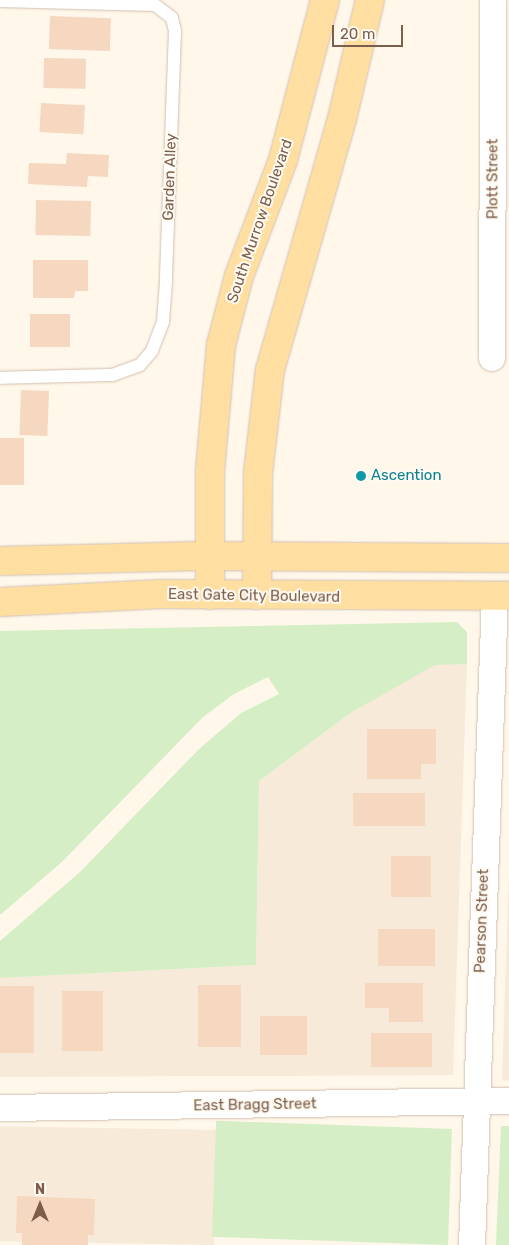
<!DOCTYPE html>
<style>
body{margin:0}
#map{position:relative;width:509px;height:1245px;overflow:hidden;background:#fef7ea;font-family:Rubik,sans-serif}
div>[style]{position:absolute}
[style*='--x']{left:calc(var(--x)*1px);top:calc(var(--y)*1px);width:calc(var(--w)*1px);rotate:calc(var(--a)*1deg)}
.residential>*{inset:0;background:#f7ead8;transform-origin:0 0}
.green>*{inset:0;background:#d5eec6;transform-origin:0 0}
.building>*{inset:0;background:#f6d7bf;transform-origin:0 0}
.roads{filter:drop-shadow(0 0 1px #d3bfae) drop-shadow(0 0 1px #d3bfae)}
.lane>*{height:12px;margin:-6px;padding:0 6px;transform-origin:6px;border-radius:6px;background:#fff}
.street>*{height:26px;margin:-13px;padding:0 13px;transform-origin:13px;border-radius:13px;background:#fff}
.primary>*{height:28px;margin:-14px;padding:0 14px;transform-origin:14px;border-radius:14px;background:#ffdfa1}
.dots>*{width:14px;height:14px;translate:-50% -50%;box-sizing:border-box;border:2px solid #fffbf3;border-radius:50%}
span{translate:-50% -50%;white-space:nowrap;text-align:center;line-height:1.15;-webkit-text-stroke:4px #fffbf3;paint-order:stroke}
.street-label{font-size:15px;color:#7d5e4a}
.culture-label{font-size:15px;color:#0d838f}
.left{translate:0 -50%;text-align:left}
.north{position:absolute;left:15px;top:1180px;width:50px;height:50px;-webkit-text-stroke:4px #fffbf3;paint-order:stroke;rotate:0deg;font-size:14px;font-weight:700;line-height:20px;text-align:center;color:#7d5e4a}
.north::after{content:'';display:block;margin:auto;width:18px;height:22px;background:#7d5e4a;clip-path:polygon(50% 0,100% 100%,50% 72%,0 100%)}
.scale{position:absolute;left:332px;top:25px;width:71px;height:22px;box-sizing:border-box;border:2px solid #7d5e4a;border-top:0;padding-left:6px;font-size:15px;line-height:18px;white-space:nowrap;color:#7d5e4a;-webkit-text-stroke:4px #fffbf3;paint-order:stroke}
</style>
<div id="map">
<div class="residential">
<i style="clip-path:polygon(435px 664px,467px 664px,453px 1075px,0 1077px,0 978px,256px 965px,259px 781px,352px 712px)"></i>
<i style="clip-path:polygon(509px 871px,509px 1081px,502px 1080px)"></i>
<i style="left:216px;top:1130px;width:115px;height:216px;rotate:91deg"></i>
</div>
<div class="green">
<i style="clip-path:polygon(457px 622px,467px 632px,467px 664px,435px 665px,352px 712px,259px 781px,256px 965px,0 978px,0 941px,80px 872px,198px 750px,241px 713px,279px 694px,268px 677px,234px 694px,203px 717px,62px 862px,0 915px,0 631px)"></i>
<i style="clip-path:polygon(501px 1126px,509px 1126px,509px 1245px,496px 1245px)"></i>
<i style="left:452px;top:1129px;width:116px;height:236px;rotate:92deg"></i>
</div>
<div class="building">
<i style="left:50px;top:16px;width:61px;height:33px;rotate:2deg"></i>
<i style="left:44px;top:58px;width:42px;height:30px;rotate:1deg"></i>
<i style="left:41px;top:103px;width:44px;height:29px;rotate:3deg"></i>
<i style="clip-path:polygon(67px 153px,109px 155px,108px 177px,88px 176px,87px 187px,28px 184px,29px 163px,66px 164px)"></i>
<i style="left:36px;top:200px;width:55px;height:35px;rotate:1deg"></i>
<i style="clip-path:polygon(33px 260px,88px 260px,88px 291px,75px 291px,74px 298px,33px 298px)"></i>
<i style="left:70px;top:314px;width:33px;height:40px;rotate:90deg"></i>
<i style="left:21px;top:390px;width:28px;height:45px;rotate:2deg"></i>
<i style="left:0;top:438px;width:24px;height:47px"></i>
<i style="clip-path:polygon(367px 729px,436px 729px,436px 764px,421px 764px,421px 779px,367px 779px)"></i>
<i style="left:353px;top:793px;width:72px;height:33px"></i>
<i style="left:391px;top:856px;width:40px;height:41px"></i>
<i style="left:378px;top:929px;width:57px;height:37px"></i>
<i style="clip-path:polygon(365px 983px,423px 983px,423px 1022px,389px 1022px,389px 1008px,365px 1008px)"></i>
<i style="left:198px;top:985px;width:43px;height:62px"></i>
<i style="left:0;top:986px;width:34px;height:67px"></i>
<i style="left:62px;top:991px;width:41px;height:60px"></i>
<i style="left:260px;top:1016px;width:47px;height:39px"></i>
<i style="left:371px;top:1033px;width:61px;height:34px"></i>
<i style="clip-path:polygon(17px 1196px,95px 1199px,94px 1235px,88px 1235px,88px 1245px,22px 1245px,22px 1233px,16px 1233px)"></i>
</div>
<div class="roads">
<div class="lane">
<i style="--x:0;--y:1;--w:155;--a:1.5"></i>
<i style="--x:155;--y:5;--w:21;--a:37"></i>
<i style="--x:172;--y:18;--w:13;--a:77"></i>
<i style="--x:175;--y:31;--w:251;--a:92.1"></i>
<i style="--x:166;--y:282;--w:40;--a:94.3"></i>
<i style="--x:163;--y:322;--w:31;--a:111"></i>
<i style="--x:152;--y:351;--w:18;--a:131"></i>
<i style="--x:140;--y:365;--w:30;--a:160"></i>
<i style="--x:112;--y:375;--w:112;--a:178.5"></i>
</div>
<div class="street">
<i style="--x:492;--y:358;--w:358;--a:-89.8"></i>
<i style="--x:0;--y:1108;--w:509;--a:-0.79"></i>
<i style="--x:472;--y:1245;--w:648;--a:-87.97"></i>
</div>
<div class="primary">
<i style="--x:0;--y:561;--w:210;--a:-1.4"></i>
<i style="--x:210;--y:556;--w:299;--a:0.4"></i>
<i style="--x:210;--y:595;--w:124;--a:-90"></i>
<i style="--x:210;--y:471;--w:126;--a:-85"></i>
<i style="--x:221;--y:345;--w:71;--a:-75.4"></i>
<i style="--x:239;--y:276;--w:124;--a:-69.2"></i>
<i style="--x:283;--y:160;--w:165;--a:-75.3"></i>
<i style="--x:257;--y:595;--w:122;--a:-89.5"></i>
<i style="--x:258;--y:473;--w:104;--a:-83.4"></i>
<i style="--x:270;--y:370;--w:261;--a:-74"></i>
<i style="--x:342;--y:119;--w:122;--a:-76.8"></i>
<i style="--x:0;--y:602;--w:162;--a:-2.8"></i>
<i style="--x:162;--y:594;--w:347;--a:0.3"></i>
</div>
</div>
<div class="dots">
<i style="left:361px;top:476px;background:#0f9aa8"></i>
</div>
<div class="street-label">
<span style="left:170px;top:177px;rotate:-88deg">Garden Alley</span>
<span style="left:493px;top:179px;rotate:-90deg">Plott Street</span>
<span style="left:260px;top:221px;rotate:-71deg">South Murrow Boulevard</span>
<span style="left:254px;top:596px;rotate:1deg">East Gate City Boulevard</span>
<span style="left:482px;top:921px;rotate:-88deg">Pearson Street</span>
<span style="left:255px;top:1105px;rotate:-1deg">East Bragg Street</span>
</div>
<div class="culture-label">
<span class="left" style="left:371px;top:476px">Ascention</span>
</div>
<div class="north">N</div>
<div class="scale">20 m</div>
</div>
